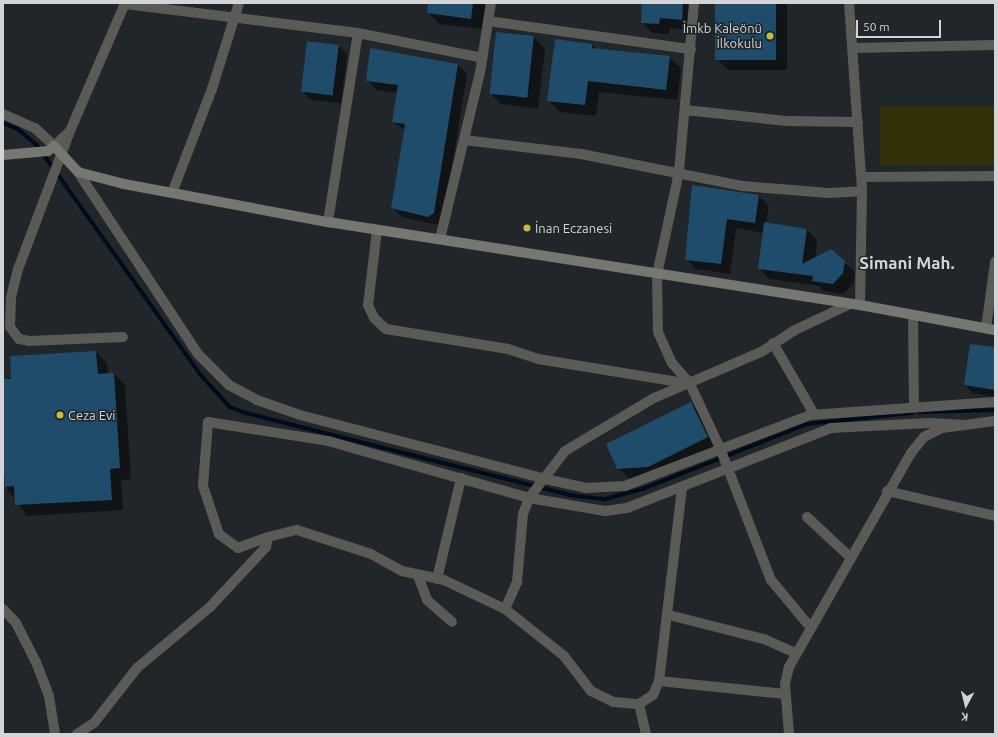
<!DOCTYPE html>
<meta charset="utf-8">
<style>
body{margin:0}
#map{position:relative;width:998px;height:737px;overflow:hidden;background:#20262a;font-family:Ubuntu,sans-serif}
div>[style]{position:absolute}
[style*='--x']{left:calc(var(--x)*1px);top:calc(var(--y)*1px);width:calc(var(--w)*1px);rotate:calc(var(--a)*1deg)}
.green>*{inset:0;background:#343109;transform-origin:0 0}
.shadow>*{inset:0;background:#0007}
.stream>*{height:3.5px;margin:-1.75px;padding:0 1.75px;transform-origin:1.75px;border-radius:1.75px;background:#000b1c}
.building>*{inset:0;background:#1e4c6a;transform-origin:0 0}
.street>*{height:10px;margin:-5px;padding:0 5px;transform-origin:5px;border-radius:5px;background:#5a5a56}
.secondary>*{height:10px;margin:-5px;padding:0 5px;transform-origin:5px;border-radius:5px;background:#777772}
.dots>*{width:11px;height:11px;translate:-50% -50%;box-sizing:border-box;border:2px solid #20262a;border-radius:50%}
span{translate:-50% -50%;white-space:nowrap;text-align:center;line-height:1.15;-webkit-text-stroke:3px #20262a;paint-order:stroke}
.poi-label{font-size:13px;color:#d1d5d8}
.right{translate:-100% -50%;text-align:right}
.left{translate:0 -50%;text-align:left}
.district-label{font-size:17px;color:#d1d5d8;font-weight:700}
.frame{position:absolute;inset:0;border:4px solid #d1d5d8;pointer-events:none}
.north{position:absolute;left:946px;top:685px;width:40px;height:40px;-webkit-text-stroke:3px #20262a;paint-order:stroke;rotate:187deg;font-size:11px;font-weight:700;line-height:16px;text-align:center;color:#d1d5d8}
.north::after{content:'';display:block;margin:auto;width:14px;height:18px;background:#d1d5d8;clip-path:polygon(50% 0,100% 100%,50% 72%,0 100%)}
.scale{position:absolute;left:856px;top:20px;width:85px;height:18px;box-sizing:border-box;border:2px solid #d1d5d8;border-top:0;padding-left:5px;font-size:12px;line-height:14px;white-space:nowrap;color:#d1d5d8;-webkit-text-stroke:3px #20262a;paint-order:stroke}
</style>
<div id="map">
<div class="green">
<i style="left:995px;top:107px;width:58px;height:115px;rotate:90deg"></i>
</div>
<div class="shadow">
<i style="clip-path:polygon(429px 3px,485px 3px,482px 29px,439px 24px,428px 12px)"></i>
<i style="clip-path:polygon(642px 3px,695px 3px,692px 30px,670px 28px,669px 34px,652px 33px,642px 22px)"></i>
<i style="clip-path:polygon(716px 3px,787px 3px,787px 70px,728px 70px,717px 59px)"></i>
<i style="clip-path:polygon(497px 33px,534px 37px,545px 49px,538px 109px,501px 104px,490px 93px)"></i>
<i style="clip-path:polygon(556px 40px,592px 45px,596px 49px,669px 57px,681px 68px,677px 100px,599px 92px,596px 116px,560px 112px,548px 100px)"></i>
<i style="clip-path:polygon(339px 46px,347px 54px,341px 103px,311px 100px,302px 91px)"></i>
<i style="clip-path:polygon(371px 49px,458px 65px,467px 74px,443px 222px,438px 225px,402px 217px,393px 208px,405px 131px,393px 121px,398px 93px,376px 90px,367px 80px)"></i>
<i style="clip-path:polygon(693px 186px,759px 196px,769px 206px,766px 224px,807px 229px,817px 240px,815px 259px,844px 262px,855px 272px,853px 284px,843px 294px,824px 291px,819px 286px,769px 279px,759px 268px,764px 233px,736px 228px,730px 274px,696px 269px,686px 259px)"></i>
<i style="clip-path:polygon(995px 348px,995px 397px,973px 393px,965px 385px)"></i>
<i style="clip-path:polygon(96px 352px,107px 363px,108px 374px,114px 374px,125px 385px,131px 479px,121px 480px,123px 510px,27px 516px,6px 487px,3px 380px)"></i>
<i style="clip-path:polygon(691px 403px,701px 413px,717px 447px,658px 476px,628px 478px,618px 468px)"></i>
</div>
<div class="stream">
<i style="--x:3;--y:123;--w:16;--a:22"></i>
<i style="--x:18;--y:129;--w:25;--a:40"></i>
<i style="--x:37;--y:145;--w:282;--a:54.5"></i>
<i style="--x:201;--y:375;--w:43;--a:47.8"></i>
<i style="--x:230;--y:407;--w:17;--a:21"></i>
<i style="--x:246;--y:413;--w:334;--a:14.2"></i>
<i style="--x:570;--y:495;--w:35;--a:7"></i>
<i style="--x:605;--y:499;--w:39;--a:-15"></i>
<i style="--x:643;--y:489;--w:176;--a:-21.6"></i>
<i style="--x:807;--y:424;--w:106;--a:-6"></i>
<i style="--x:918;--y:412;--w:77;--a:-1.5"></i>
</div>
<div class="building">
<i style="clip-path:polygon(428px 3px,473px 3px,471px 19px,427px 13px)"></i>
<i style="clip-path:polygon(642px 3px,683px 3px,682px 20px,660px 18px,659px 24px,641px 23px)"></i>
<i style="left:715px;top:3px;width:61px;height:57px"></i>
<i style="left:496px;top:32px;width:38px;height:62px;rotate:6deg"></i>
<i style="clip-path:polygon(555px 39px,592px 44px,592px 48px,670px 56px,666px 90px,588px 81px,585px 105px,547px 101px)"></i>
<i style="left:307px;top:41px;width:32px;height:51px;rotate:7deg"></i>
<i style="clip-path:polygon(370px 48px,458px 64px,434px 213px,428px 217px,391px 208px,405px 124px,392px 122px,398px 85px,366px 81px)"></i>
<i style="clip-path:polygon(692px 185px,759px 195px,755px 223px,727px 219px,721px 264px,685px 260px)"></i>
<i style="clip-path:polygon(764px 222px,807px 229px,802px 264px,831px 249px,845px 261px,843px 273px,833px 284px,812px 281px,813px 276px,758px 269px)"></i>
<i style="clip-path:polygon(970px 344px,995px 347px,995px 390px,964px 385px)"></i>
<i style="clip-path:polygon(96px 351px,98px 374px,114px 373px,120px 468px,110px 469px,112px 500px,15px 505px,14px 486px,5px 487px,3px 451px,3px 379px,11px 379px,10px 356px)"></i>
<i style="clip-path:polygon(691px 402px,708px 437px,648px 467px,617px 469px,606px 444px)"></i>
</div>
<div class="street">
<i style="--x:694;--y:3;--w:170;--a:95.1"></i>
<i style="--x:679;--y:172;--w:105;--a:102.1"></i>
<i style="--x:657;--y:275;--w:57;--a:89"></i>
<i style="--x:658;--y:332;--w:34;--a:66"></i>
<i style="--x:672;--y:363;--w:28;--a:49"></i>
<i style="--x:690;--y:384;--w:71;--a:64.9"></i>
<i style="--x:720;--y:448;--w:142;--a:68.9"></i>
<i style="--x:771;--y:580;--w:62;--a:50.2"></i>
<i style="--x:849;--y:3;--w:188;--a:86"></i>
<i style="--x:862;--y:191;--w:114;--a:91"></i>
<i style="--x:125;--y:4;--w:235;--a:7.1"></i>
<i style="--x:358;--y:33;--w:127;--a:11.3"></i>
<i style="--x:488;--y:21;--w:205;--a:7.9"></i>
<i style="--x:853;--y:48;--w:142;--a:-1.2"></i>
<i style="--x:685;--y:110;--w:103;--a:6.2"></i>
<i style="--x:787;--y:121;--w:71;--a:0.8"></i>
<i style="--x:3;--y:114;--w:35;--a:24"></i>
<i style="--x:35;--y:128;--w:26;--a:43"></i>
<i style="--x:54;--y:146;--w:22;--a:-43"></i>
<i style="--x:70;--y:131;--w:139;--a:-66.7"></i>
<i style="--x:70;--y:131;--w:147;--a:110.6"></i>
<i style="--x:18;--y:269;--w:30;--a:104"></i>
<i style="--x:11;--y:298;--w:29;--a:92"></i>
<i style="--x:10;--y:327;--w:15;--a:53"></i>
<i style="--x:19;--y:339;--w:10;--a:11"></i>
<i style="--x:29;--y:341;--w:94;--a:-2.4"></i>
<i style="--x:464;--y:140;--w:118;--a:6.8"></i>
<i style="--x:581;--y:154;--w:164;--a:11.2"></i>
<i style="--x:742;--y:186;--w:87;--a:4.6"></i>
<i style="--x:829;--y:193;--w:33;--a:-3"></i>
<i style="--x:78;--y:172;--w:218;--a:56.6"></i>
<i style="--x:198;--y:354;--w:44;--a:45"></i>
<i style="--x:229;--y:385;--w:32;--a:28"></i>
<i style="--x:257;--y:400;--w:46;--a:19.2"></i>
<i style="--x:300;--y:415;--w:249;--a:14.6"></i>
<i style="--x:541;--y:478;--w:46;--a:12.5"></i>
<i style="--x:586;--y:488;--w:39;--a:-3"></i>
<i style="--x:625;--y:486;--w:198;--a:-21"></i>
<i style="--x:810;--y:415;--w:185;--a:-4"></i>
<i style="--x:862;--y:177;--w:133;--a:-0.4"></i>
<i style="--x:172;--y:193;--w:111;--a:-69"></i>
<i style="--x:212;--y:89;--w:90;--a:-72.6"></i>
<i style="--x:328;--y:222;--w:191;--a:-81"></i>
<i style="--x:377;--y:230;--w:76;--a:96.8"></i>
<i style="--x:368;--y:305;--w:14;--a:65"></i>
<i style="--x:374;--y:318;--w:16;--a:43"></i>
<i style="--x:386;--y:329;--w:124;--a:9.3"></i>
<i style="--x:508;--y:349;--w:32;--a:18"></i>
<i style="--x:538;--y:359;--w:154;--a:9.3"></i>
<i style="--x:440;--y:239;--w:171;--a:-76.5"></i>
<i style="--x:480;--y:73;--w:71;--a:-81.1"></i>
<i style="--x:913;--y:315;--w:90;--a:89.4"></i>
<i style="--x:986;--y:328;--w:67;--a:-82.2"></i>
<i style="--x:773;--y:343;--w:82;--a:60"></i>
<i style="--x:887;--y:491;--w:111;--a:13"></i>
<i style="--x:807;--y:517;--w:60;--a:43"></i>
<i style="--x:268;--y:537;--w:32;--a:160"></i>
<i style="--x:238;--y:548;--w:24;--a:-144"></i>
<i style="--x:219;--y:534;--w:51;--a:-108.4"></i>
<i style="--x:203;--y:486;--w:64;--a:-85.5"></i>
<i style="--x:208;--y:422;--w:121;--a:9"></i>
<i style="--x:328;--y:441;--w:209;--a:15.8"></i>
<i style="--x:529;--y:498;--w:77;--a:9.7"></i>
<i style="--x:605;--y:511;--w:22;--a:-8"></i>
<i style="--x:627;--y:508;--w:219;--a:-21.4"></i>
<i style="--x:831;--y:428;--w:98;--a:-2.9"></i>
<i style="--x:929;--y:423;--w:33;--a:3"></i>
<i style="--x:418;--y:576;--w:26;--a:69"></i>
<i style="--x:427;--y:600;--w:33;--a:41"></i>
<i style="--x:437;--y:579;--w:104;--a:-76.6"></i>
<i style="--x:3;--y:609;--w:19;--a:47"></i>
<i style="--x:16;--y:623;--w:44;--a:62.9"></i>
<i style="--x:36;--y:662;--w:36;--a:69"></i>
<i style="--x:49;--y:696;--w:38;--a:81"></i>
<i style="--x:505;--y:609;--w:30;--a:-66"></i>
<i style="--x:517;--y:582;--w:68;--a:-85"></i>
<i style="--x:523;--y:514;--w:17;--a:-69"></i>
<i style="--x:529;--y:498;--w:59;--a:-52.5"></i>
<i style="--x:565;--y:451;--w:104;--a:-30.8"></i>
<i style="--x:654;--y:398;--w:116;--a:-23.3"></i>
<i style="--x:761;--y:352;--w:40;--a:-32.9"></i>
<i style="--x:795;--y:330;--w:61;--a:-25.3"></i>
<i style="--x:669;--y:615;--w:98;--a:14.2"></i>
<i style="--x:764;--y:639;--w:35;--a:24"></i>
<i style="--x:659;--y:681;--w:127;--a:5.9"></i>
<i style="--x:639;--y:704;--w:31;--a:77"></i>
<i style="--x:77;--y:734;--w:20;--a:-33"></i>
<i style="--x:94;--y:723;--w:70;--a:-52"></i>
<i style="--x:137;--y:668;--w:95;--a:-39.9"></i>
<i style="--x:210;--y:607;--w:82;--a:-47"></i>
<i style="--x:266;--y:547;--w:10;--a:-79"></i>
<i style="--x:268;--y:537;--w:30;--a:-14"></i>
<i style="--x:297;--y:530;--w:78;--a:18"></i>
<i style="--x:371;--y:554;--w:35;--a:29"></i>
<i style="--x:402;--y:571;--w:43;--a:12.1"></i>
<i style="--x:444;--y:580;--w:68;--a:25.4"></i>
<i style="--x:505;--y:609;--w:75;--a:38.5"></i>
<i style="--x:564;--y:656;--w:44;--a:52.4"></i>
<i style="--x:591;--y:691;--w:25;--a:26"></i>
<i style="--x:614;--y:702;--w:25;--a:5"></i>
<i style="--x:639;--y:704;--w:17;--a:-33"></i>
<i style="--x:653;--y:695;--w:15;--a:-67"></i>
<i style="--x:659;--y:681;--w:195;--a:-83.2"></i>
<i style="--x:789;--y:734;--w:50;--a:-94.6"></i>
<i style="--x:785;--y:684;--w:17;--a:-77"></i>
<i style="--x:789;--y:667;--w:246;--a:-60.3"></i>
<i style="--x:911;--y:453;--w:21;--a:-51"></i>
<i style="--x:924;--y:437;--w:20;--a:-27"></i>
<i style="--x:942;--y:428;--w:53;--a:-7.5"></i>
</div>
<div class="secondary">
<i style="--x:3;--y:155;--w:45;--a:-5.1"></i>
<i style="--x:48;--y:151;--w:8;--a:-40"></i>
<i style="--x:54;--y:146;--w:35;--a:47"></i>
<i style="--x:78;--y:172;--w:48;--a:14.6"></i>
<i style="--x:124;--y:184;--w:208;--a:10.6"></i>
<i style="--x:328;--y:222;--w:538;--a:8.87"></i>
<i style="--x:860;--y:305;--w:137;--a:10.5"></i>
</div>
<div class="dots">
<i style="left:770px;top:36px;background:#c5bc3d"></i>
<i style="left:527px;top:228px;background:#c5bc3d"></i>
<i style="left:60px;top:415px;background:#c5bc3d"></i>
</div>
<div class="poi-label">
<span class="right" style="left:762px;top:36px">İmkb Kaleönü<br>İlkokulu</span>
<span class="left" style="left:535px;top:228px">İnan Eczanesi</span>
<span class="left" style="left:68px;top:415px">Ceza Evi</span>
</div>
<div class="district-label">
<span style="left:907px;top:263px">Simani Mah.</span>
</div>
<div class="frame"></div>
<div class="north">K</div>
<div class="scale">50 m</div>
</div>
